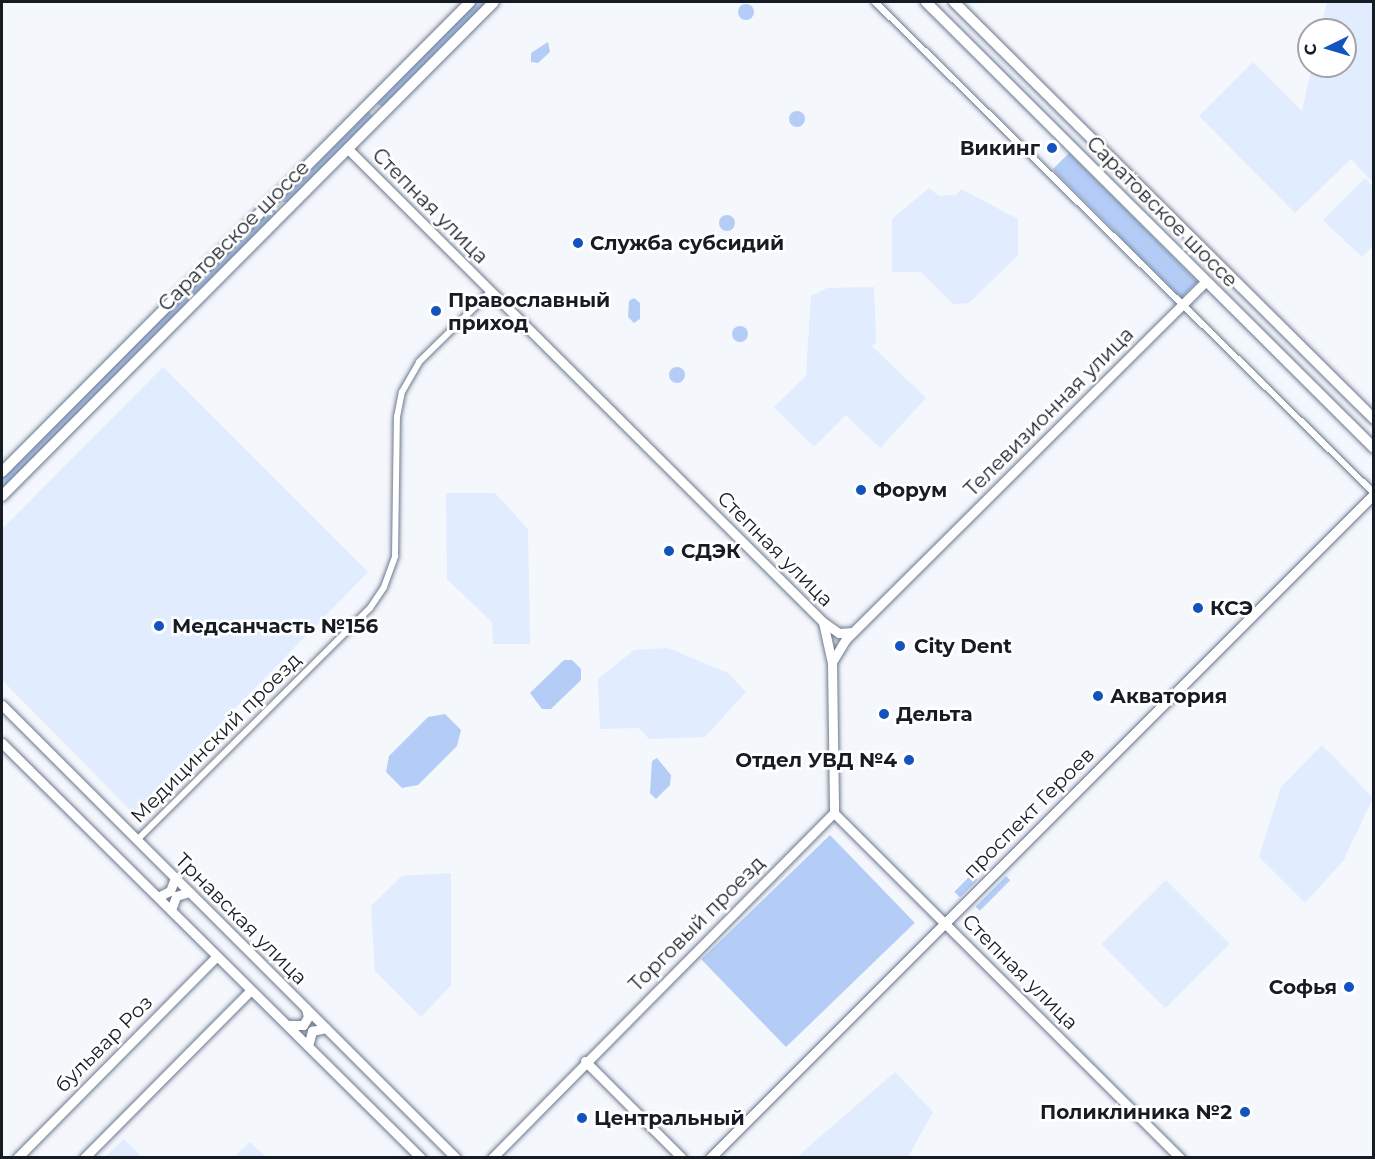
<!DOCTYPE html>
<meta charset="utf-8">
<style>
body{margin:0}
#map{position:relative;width:1375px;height:1159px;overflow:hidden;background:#f4f7fc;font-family:Montserrat,sans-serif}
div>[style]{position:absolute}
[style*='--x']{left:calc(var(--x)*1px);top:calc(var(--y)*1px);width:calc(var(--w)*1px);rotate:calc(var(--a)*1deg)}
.built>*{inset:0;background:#e1ecff;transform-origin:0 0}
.green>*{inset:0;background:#b4cdf7;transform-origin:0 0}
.round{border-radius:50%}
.roads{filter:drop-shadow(0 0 2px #6c798e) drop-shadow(0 0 2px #6c798e)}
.street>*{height:6px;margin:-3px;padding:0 3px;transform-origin:3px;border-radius:3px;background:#fff}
.secondary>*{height:9px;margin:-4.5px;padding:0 4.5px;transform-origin:4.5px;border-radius:4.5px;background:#fff}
.primary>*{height:10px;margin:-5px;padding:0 5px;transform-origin:5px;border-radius:5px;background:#fff}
.dots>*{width:16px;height:16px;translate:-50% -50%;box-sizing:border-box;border:3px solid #fff;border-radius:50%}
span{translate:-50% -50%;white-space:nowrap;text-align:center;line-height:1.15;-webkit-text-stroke:5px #fff;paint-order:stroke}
.poi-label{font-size:20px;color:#161c24;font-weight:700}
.right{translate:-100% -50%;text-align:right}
.left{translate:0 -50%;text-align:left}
.street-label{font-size:20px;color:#161c24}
.frame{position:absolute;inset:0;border:3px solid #161c24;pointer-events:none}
.north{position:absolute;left:1297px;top:18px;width:60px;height:60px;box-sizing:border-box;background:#fff;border:2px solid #a2a4a7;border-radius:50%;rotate:265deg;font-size:16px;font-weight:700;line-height:24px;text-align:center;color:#161c24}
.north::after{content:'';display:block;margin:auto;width:21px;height:27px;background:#1253be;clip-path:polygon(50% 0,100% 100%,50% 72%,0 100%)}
</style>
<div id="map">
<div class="built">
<i style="clip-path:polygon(1327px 2px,1373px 2px,1373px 183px,1351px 159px,1295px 213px,1199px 116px,1253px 62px,1302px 111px,1312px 66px,1345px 66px,1345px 30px,1320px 30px)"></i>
<i style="clip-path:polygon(1365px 178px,1373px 187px,1374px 245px,1362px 257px,1323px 220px)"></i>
<i style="clip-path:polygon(929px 188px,939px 196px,956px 195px,961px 189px,1018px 219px,1018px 255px,969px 303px,953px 304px,921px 272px,892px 272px,892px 219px)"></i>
<i style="clip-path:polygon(874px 287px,876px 342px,872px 346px,926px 398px,880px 448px,846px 415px,814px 447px,774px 407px,806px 376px,811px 296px,827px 288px)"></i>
<i style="clip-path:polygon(163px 367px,368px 572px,133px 813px,2px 680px,2px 529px)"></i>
<i style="clip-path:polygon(446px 493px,495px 493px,528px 529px,530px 644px,493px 644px,492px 622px,447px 579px)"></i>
<i style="clip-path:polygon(668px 648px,728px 673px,746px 692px,705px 737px,649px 739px,639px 728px,600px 729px,598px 679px,634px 650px)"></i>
<i style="clip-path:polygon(1322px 745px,1373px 798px,1343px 861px,1305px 903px,1259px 857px,1281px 787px)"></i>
<i style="clip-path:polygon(451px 873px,451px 985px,421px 1017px,375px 971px,371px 906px,402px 876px)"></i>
<i style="left:1166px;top:880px;width:90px;height:91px;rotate:45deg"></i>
<i style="clip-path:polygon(895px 1072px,933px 1112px,908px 1157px,797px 1157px)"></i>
<i style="clip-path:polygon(124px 1139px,142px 1157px,105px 1157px)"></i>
<i style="clip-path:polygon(250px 1142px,266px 1157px,234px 1157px)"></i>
</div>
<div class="green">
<i style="clip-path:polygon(476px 2px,488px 2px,384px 107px,378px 105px,378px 99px)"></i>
<i class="round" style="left:738px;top:4px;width:16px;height:16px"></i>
<i style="clip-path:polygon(548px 42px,550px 52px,538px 63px,531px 62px,531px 53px)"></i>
<i class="round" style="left:789px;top:111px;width:16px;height:16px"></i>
<i style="clip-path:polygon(368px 111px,373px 116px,288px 202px,283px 202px,282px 199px)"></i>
<i style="left:1069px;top:153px;width:182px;height:23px;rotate:45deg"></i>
<i style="clip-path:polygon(270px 208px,276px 208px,276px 214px,2px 490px,2px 477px)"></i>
<i class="round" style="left:719px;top:215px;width:16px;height:16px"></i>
<i style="clip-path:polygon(634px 298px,640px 303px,640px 319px,634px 323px,628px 317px,629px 301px)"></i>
<i class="round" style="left:732px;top:326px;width:16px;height:16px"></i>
<i class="round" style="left:669px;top:367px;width:16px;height:16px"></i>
<i style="clip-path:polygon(564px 660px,572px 660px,581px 669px,581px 680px,551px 709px,542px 709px,530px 693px)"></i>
<i style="clip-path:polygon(445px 714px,461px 730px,457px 746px,418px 785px,402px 788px,386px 772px,389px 756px,428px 717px)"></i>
<i style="clip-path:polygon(657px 758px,671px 775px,670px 785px,656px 799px,650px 793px,652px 761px)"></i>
<i style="left:830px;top:835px;width:122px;height:179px;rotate:46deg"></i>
<i style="left:972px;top:874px;width:8px;height:25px;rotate:45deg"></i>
<i style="left:1006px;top:876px;width:6px;height:43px;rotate:45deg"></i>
</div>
<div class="roads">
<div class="street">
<i style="--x:875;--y:2;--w:700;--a:44.54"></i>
<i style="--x:137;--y:840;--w:329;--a:-44.9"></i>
<i style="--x:370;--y:608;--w:25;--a:-56"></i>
<i style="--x:384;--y:587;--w:33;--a:-70"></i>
<i style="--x:395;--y:556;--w:139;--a:-89.2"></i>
<i style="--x:397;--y:417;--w:25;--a:-79"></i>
<i style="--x:402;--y:392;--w:34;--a:-60"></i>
<i style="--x:419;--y:362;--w:101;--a:-44.6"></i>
</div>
<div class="secondary">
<i style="--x:347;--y:148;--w:672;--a:44.88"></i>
<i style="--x:823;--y:622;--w:42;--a:77.6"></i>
<i style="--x:832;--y:663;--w:150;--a:89.2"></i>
<i style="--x:834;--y:813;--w:489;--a:44.9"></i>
<i style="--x:823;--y:622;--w:19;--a:35"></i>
<i style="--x:839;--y:633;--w:14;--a:-4"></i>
<i style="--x:832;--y:662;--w:27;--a:-59"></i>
<i style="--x:846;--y:639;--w:508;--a:-44.84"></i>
<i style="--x:2;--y:705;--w:641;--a:44.94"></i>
<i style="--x:2;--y:743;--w:590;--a:44.73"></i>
<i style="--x:158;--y:897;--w:13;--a:-27"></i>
<i style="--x:170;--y:891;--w:14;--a:-69"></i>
<i style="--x:171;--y:910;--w:15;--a:-70"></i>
<i style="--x:176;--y:896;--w:14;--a:-17"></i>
<i style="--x:288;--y:1025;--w:15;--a:0"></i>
<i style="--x:303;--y:1025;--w:9;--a:-58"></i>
<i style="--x:308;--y:1017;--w:9;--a:-103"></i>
<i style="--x:308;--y:1046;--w:16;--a:-75"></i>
<i style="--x:312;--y:1031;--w:14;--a:-12"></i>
<i style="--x:585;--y:1061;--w:137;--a:45"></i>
<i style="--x:17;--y:1158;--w:284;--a:-45.3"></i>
<i style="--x:84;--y:1158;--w:237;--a:-45.2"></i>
<i style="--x:492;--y:1158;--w:486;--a:-45.3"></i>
<i style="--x:710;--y:1158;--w:939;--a:-45"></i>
</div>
<div class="primary">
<i style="--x:926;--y:2;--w:632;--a:44.87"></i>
<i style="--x:954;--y:2;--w:592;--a:44.79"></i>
<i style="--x:2;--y:472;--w:663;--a:-45.12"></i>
<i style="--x:2;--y:496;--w:697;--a:-45.12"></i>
</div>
</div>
<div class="dots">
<i style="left:1052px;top:148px;background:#1253be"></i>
<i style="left:578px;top:243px;background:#1253be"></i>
<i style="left:436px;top:311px;background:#1253be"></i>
<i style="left:861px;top:490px;background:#1253be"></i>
<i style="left:669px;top:551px;background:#1253be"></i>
<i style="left:1198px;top:608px;background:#1253be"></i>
<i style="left:159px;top:626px;background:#1253be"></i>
<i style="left:900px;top:646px;background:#1253be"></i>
<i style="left:1098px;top:696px;background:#1253be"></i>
<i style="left:884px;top:714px;background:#1253be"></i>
<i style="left:909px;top:760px;background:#1253be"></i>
<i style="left:1349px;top:987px;background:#1253be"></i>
<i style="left:1245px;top:1112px;background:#1253be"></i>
<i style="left:582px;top:1118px;background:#1253be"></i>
</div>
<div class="poi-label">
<span class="right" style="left:1040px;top:148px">Викинг</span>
<span class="left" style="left:590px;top:243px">Служба субсидий</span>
<span class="left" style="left:448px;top:312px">Православный<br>приход</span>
<span class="left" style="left:873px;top:490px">Форум</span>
<span class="left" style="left:681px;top:551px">СДЭК</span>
<span class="left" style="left:1210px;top:608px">КСЭ</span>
<span class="left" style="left:172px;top:626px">Медсанчасть №156</span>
<span class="left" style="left:914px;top:646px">City Dent</span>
<span class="left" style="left:1110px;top:696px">Акватория</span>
<span class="left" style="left:896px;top:714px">Дельта</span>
<span class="right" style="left:897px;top:760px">Отдел УВД №4</span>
<span class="right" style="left:1337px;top:987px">Софья</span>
<span class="right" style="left:1232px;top:1112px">Поликлиника №2</span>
<span class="left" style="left:594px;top:1118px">Центральный</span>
</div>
<div class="street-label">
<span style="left:430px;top:206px;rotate:45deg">Степная улица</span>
<span style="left:1162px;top:212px;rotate:45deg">Саратовское шоссе</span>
<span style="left:234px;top:236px;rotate:-45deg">Саратовское шоссе</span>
<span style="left:1049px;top:412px;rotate:-45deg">Телевизионная улица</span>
<span style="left:775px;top:549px;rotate:45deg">Степная улица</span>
<span style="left:216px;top:738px;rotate:-45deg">Медицинский проезд</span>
<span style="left:1029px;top:813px;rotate:-45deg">проспект Героев</span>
<span style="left:241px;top:919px;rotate:45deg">Трнавская улица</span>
<span style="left:697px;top:924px;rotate:-45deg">Торговый проезд</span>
<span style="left:1020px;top:972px;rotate:45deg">Степная улица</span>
<span style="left:104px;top:1044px;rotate:-45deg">бульвар Роз</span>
</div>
<div class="frame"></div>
<div class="north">С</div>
</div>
